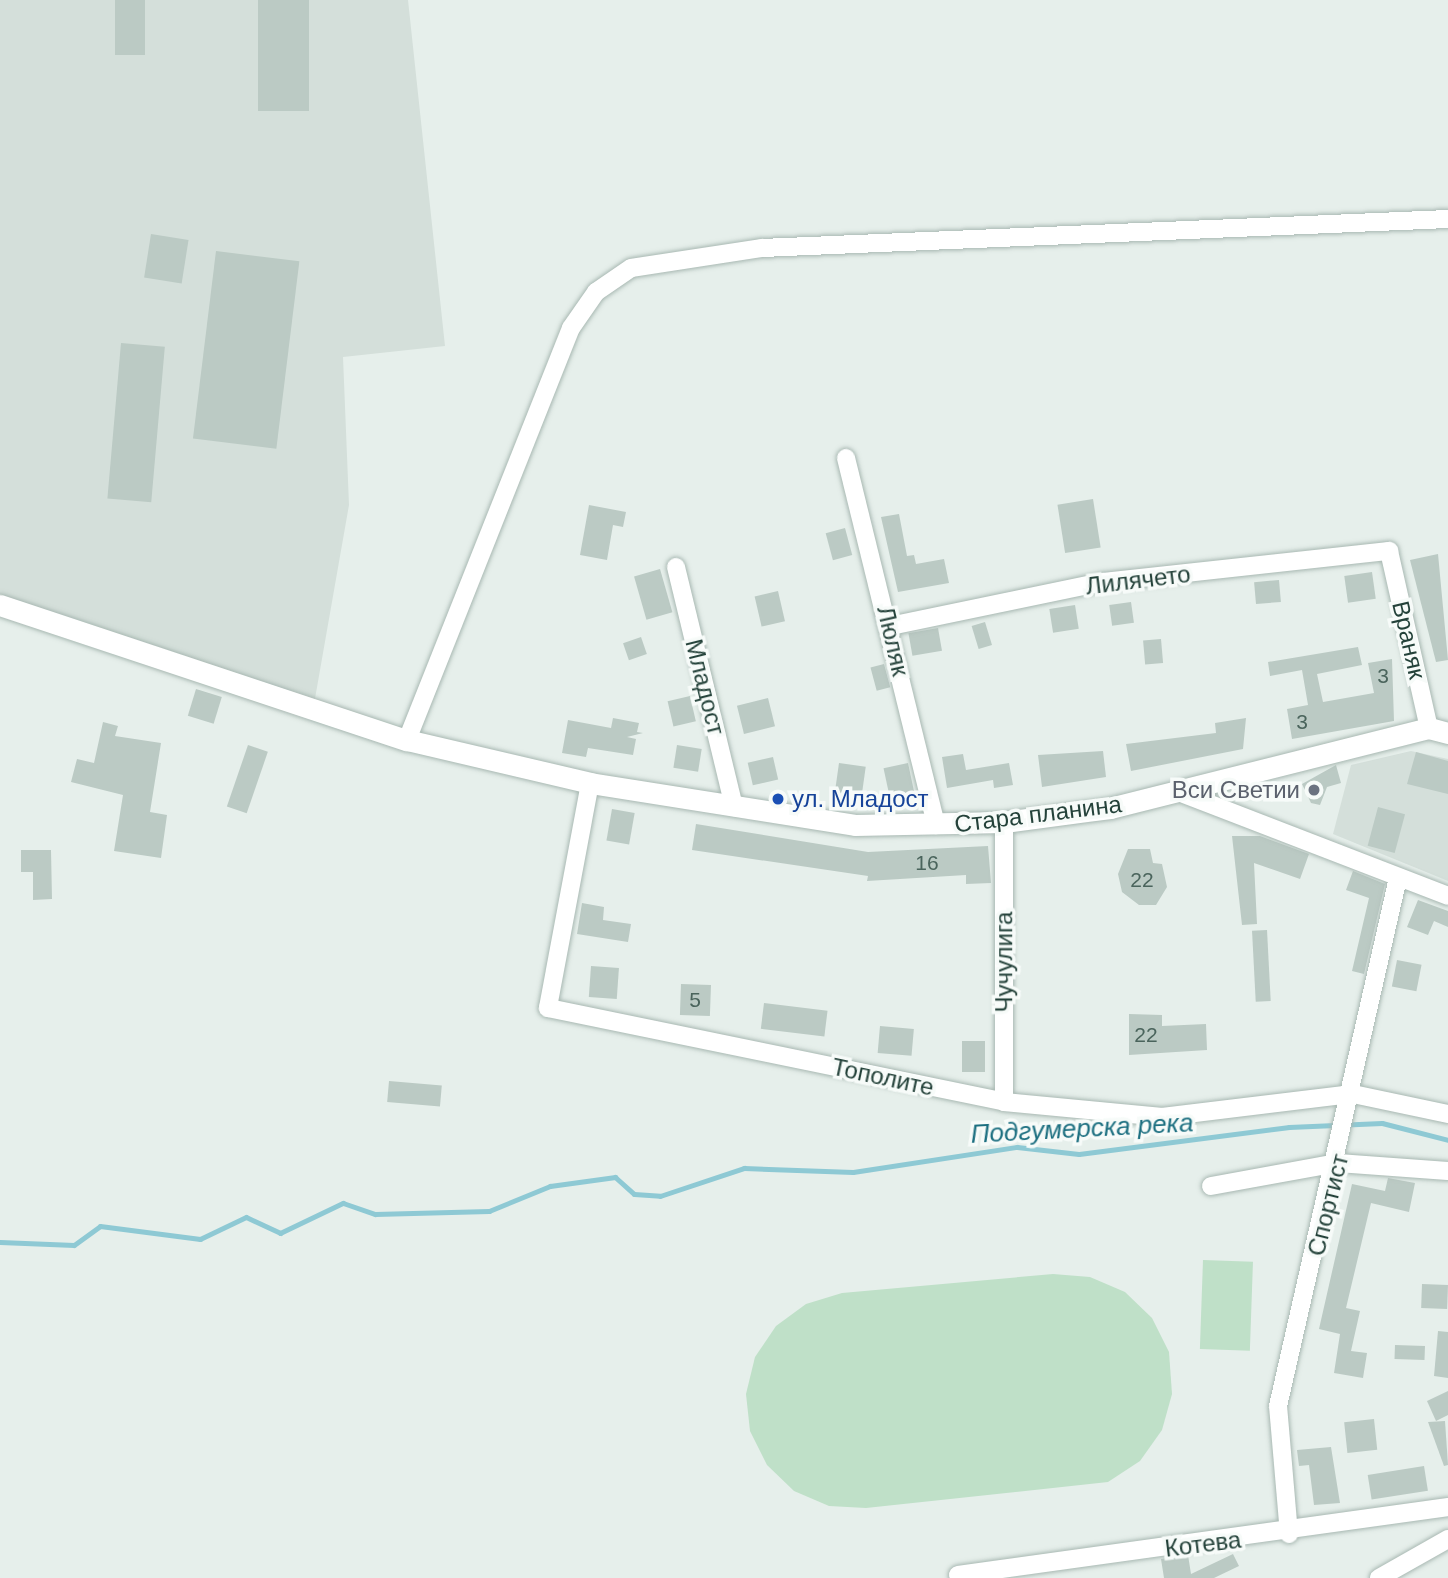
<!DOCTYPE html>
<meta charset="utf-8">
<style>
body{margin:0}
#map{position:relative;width:1448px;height:1578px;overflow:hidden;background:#e6efeb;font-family:Helvetica,sans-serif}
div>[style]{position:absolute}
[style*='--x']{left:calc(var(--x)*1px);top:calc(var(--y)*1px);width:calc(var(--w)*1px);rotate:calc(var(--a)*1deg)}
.built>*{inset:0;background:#d4dfda}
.green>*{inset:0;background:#bfe0c8;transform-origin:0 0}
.stream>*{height:5px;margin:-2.5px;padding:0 2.5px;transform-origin:2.5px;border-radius:2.5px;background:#8ec9d4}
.building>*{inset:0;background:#bbcac4;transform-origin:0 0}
.roads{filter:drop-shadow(0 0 2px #a8b8b2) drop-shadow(0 0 2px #a8b8b2)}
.minor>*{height:18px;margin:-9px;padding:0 9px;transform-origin:9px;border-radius:9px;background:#fff}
.tertiary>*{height:21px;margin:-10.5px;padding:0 10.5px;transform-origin:10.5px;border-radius:10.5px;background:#fff}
.dots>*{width:19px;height:19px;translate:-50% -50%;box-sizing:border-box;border:4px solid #f7fbf9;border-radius:50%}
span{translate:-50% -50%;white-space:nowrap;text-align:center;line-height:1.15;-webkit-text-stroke:7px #f7fbf9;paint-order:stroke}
.number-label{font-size:21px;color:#4a645c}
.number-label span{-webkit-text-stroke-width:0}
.street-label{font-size:24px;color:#24423a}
.worship-label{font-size:24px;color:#5b616d}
.right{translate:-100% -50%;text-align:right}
.transit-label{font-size:24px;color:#164399}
.left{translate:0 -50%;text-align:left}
.water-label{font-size:26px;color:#1c6f80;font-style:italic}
</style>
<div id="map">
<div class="built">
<i style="clip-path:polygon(0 0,408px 0,445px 346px,343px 357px,349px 505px,313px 710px,0 605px)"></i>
<i style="clip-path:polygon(1411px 751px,1448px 759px,1448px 881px,1333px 834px,1351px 765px)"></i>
</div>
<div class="green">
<i style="left:1203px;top:1260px;width:50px;height:89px;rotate:2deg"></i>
<i style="clip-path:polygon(1053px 1274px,1090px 1277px,1125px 1292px,1152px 1318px,1169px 1352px,1172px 1394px,1162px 1430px,1140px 1461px,1108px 1482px,866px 1508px,829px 1506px,794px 1491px,767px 1465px,750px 1431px,746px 1394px,755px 1357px,776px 1326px,806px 1304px,842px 1293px)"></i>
</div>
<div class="stream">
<i style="--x:0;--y:1242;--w:74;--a:2.3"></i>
<i style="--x:74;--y:1245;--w:32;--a:-36"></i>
<i style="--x:100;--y:1226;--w:101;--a:7.4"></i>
<i style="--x:200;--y:1239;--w:51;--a:-25.6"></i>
<i style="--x:246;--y:1217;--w:38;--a:25"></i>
<i style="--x:280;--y:1233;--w:70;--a:-25.5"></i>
<i style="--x:343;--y:1203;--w:34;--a:19"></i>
<i style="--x:375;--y:1214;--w:114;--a:-1.5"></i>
<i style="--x:489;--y:1211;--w:66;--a:-22.3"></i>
<i style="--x:550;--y:1186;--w:66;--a:-7.9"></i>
<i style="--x:615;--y:1177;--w:25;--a:42"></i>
<i style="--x:634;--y:1194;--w:26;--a:4"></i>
<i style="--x:660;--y:1196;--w:89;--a:-18.4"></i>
<i style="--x:744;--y:1168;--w:109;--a:2.1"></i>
<i style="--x:853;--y:1172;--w:166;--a:-8.7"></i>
<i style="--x:1017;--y:1147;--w:62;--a:6.4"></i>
<i style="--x:1079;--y:1154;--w:212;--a:-7.3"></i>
<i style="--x:1289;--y:1127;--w:93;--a:-2.5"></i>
<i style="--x:1382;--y:1123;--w:68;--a:14.4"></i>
</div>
<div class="building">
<i style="left:115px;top:0;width:30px;height:55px"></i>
<i style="left:258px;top:0;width:51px;height:111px"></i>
<i style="left:151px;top:234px;width:38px;height:44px;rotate:9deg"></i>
<i style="left:216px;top:251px;width:84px;height:189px;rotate:7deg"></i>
<i style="left:121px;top:343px;width:44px;height:156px;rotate:5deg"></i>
<i style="left:1093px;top:499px;width:49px;height:36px;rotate:81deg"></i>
<i style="clip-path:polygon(589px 505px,626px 512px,623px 527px,613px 525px,607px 560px,580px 555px)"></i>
<i style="clip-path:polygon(899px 514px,907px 556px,914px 555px,916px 564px,944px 559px,949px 583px,898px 592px,881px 517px)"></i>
<i style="left:845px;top:528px;width:28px;height:20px;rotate:75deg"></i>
<i style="clip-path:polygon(1438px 554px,1448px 660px,1436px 662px,1410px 560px)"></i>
<i style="left:660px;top:569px;width:45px;height:27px;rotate:74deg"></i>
<i style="left:1372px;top:572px;width:27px;height:28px;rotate:82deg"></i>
<i style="left:1279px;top:580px;width:22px;height:25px;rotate:85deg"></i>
<i style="left:778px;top:591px;width:31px;height:24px;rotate:77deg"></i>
<i style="left:1131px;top:602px;width:21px;height:22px;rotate:82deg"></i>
<i style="left:1075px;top:605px;width:24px;height:26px;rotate:81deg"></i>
<i style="left:985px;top:622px;width:24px;height:14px;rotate:73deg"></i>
<i style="left:938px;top:628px;width:23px;height:30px;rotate:80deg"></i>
<i style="left:641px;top:637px;width:18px;height:19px;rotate:71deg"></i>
<i style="left:1161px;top:639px;width:24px;height:18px;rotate:85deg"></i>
<i style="clip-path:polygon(1358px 647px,1362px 665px,1317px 674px,1323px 702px,1374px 693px,1368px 663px,1392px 659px,1394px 721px,1292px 739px,1287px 709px,1308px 705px,1302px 670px,1270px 676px,1268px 662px)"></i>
<i style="left:884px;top:664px;width:24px;height:14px;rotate:75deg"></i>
<i style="left:196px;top:689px;width:27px;height:28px;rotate:17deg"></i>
<i style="left:690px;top:696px;width:26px;height:23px;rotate:77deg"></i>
<i style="left:768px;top:698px;width:29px;height:32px;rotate:76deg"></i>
<i style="clip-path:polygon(613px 718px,639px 723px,637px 732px,643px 733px,627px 737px,636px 739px,633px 755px,588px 748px,586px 757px,562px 753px,568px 720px,611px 728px)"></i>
<i style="clip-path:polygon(1246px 718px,1243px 749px,1131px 771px,1126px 744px,1216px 733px,1215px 723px)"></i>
<i style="clip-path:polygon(103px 722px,118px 726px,115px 736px,161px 743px,150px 812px,167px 815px,161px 858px,114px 851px,123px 795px,71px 782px,77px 759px,94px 763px)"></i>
<i style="left:248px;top:745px;width:21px;height:65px;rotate:19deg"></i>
<i style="left:677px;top:745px;width:25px;height:23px;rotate:9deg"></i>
<i style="clip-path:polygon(1103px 751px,1106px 777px,1042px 787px,1038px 755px)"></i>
<i style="clip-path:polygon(1416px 752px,1448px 761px,1448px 794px,1407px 784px)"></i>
<i style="clip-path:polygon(963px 754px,966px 770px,1009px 763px,1013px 785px,994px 788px,993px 780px,947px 788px,942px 757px)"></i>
<i style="left:773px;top:757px;width:23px;height:26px;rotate:77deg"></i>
<i style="left:839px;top:763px;width:27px;height:30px;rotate:8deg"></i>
<i style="left:908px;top:763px;width:29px;height:25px;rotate:78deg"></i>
<i style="clip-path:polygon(1336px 765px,1341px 783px,1327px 787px,1320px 805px,1311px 803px,1302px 784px)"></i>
<i style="left:1378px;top:807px;width:28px;height:40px;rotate:15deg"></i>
<i style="left:612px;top:809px;width:23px;height:32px;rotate:10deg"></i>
<i style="clip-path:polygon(696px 824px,868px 852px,988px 846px,991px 883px,966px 884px,966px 875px,867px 881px,868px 876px,692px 850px)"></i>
<i style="clip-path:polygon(1232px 836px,1260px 836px,1309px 854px,1300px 879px,1254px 863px,1257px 924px,1242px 925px)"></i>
<i style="clip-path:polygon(1128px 849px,1150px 849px,1153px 863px,1162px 864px,1167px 887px,1156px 905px,1139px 905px,1122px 892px,1118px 874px)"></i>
<i style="clip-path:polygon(21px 850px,51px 850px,52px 899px,33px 900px,33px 872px,21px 872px)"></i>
<i style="clip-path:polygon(1353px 871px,1385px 884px,1364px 974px,1352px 971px,1369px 898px,1346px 890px)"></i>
<i style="clip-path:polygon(1418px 900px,1448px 911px,1448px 927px,1434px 921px,1428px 935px,1407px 927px)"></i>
<i style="clip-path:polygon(582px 903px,604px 907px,603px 920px,631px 924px,628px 942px,577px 934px)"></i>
<i style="left:1267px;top:930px;width:71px;height:15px;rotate:87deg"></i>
<i style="left:1397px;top:960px;width:25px;height:27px;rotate:11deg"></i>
<i style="left:591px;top:966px;width:28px;height:31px;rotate:4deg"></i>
<i style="left:681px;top:984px;width:30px;height:31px;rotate:2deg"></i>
<i style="left:764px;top:1003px;width:64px;height:26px;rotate:7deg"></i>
<i style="clip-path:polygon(1129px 1014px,1162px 1015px,1162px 1026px,1206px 1024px,1207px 1050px,1129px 1055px)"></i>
<i style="left:880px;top:1026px;width:34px;height:27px;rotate:5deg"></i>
<i style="left:985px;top:1041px;width:31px;height:23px;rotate:90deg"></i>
<i style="left:389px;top:1081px;width:53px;height:21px;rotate:5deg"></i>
<i style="clip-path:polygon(1388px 1178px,1415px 1183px,1409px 1212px,1371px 1203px,1346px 1308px,1360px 1311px,1351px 1351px,1367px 1353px,1363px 1378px,1334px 1373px,1340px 1334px,1319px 1329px,1352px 1184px,1385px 1191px)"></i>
<i style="left:1422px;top:1284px;width:26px;height:24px;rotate:2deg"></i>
<i style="clip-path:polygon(1438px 1331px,1448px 1332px,1448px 1378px,1434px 1376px)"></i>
<i style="left:1395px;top:1345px;width:30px;height:14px;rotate:2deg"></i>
<i style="clip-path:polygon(1448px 1391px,1448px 1415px,1436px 1421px,1427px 1401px)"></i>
<i style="left:1374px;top:1419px;width:31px;height:30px;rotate:84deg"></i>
<i style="clip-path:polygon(1445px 1421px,1448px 1465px,1444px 1466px,1428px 1422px)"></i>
<i style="clip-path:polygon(1331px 1447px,1340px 1503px,1314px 1505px,1309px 1465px,1299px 1466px,1297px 1450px)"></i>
<i style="left:1424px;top:1466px;width:25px;height:57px;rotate:81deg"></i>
<i style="clip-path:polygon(1233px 1554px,1239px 1566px,1214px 1578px,1164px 1578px,1161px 1559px,1188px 1555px,1191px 1574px)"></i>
</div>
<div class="roads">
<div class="minor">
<i style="--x:846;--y:458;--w:378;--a:76.2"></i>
<i style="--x:676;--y:567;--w:247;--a:76.4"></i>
<i style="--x:890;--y:626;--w:217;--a:-11.7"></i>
<i style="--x:1103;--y:582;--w:288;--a:-6.2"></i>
<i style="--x:1389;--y:551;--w:181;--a:77.3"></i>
<i style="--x:407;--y:740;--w:443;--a:-68.3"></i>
<i style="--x:571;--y:328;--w:44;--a:-55.2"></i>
<i style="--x:596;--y:292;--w:42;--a:-34.4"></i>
<i style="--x:631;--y:268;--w:133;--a:-8.7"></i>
<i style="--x:762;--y:248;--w:687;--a:-2.42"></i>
<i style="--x:590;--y:783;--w:229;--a:100.6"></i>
<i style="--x:548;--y:1008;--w:466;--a:11.6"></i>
<i style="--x:1004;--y:1102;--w:159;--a:5.4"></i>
<i style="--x:1162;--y:1117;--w:192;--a:-6.9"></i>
<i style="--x:1353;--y:1094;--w:97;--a:11.9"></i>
<i style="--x:1184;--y:794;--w:283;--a:21.1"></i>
<i style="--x:1004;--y:1102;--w:280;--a:-90"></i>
<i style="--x:1211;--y:1186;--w:129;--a:-10.3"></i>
<i style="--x:1338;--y:1163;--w:110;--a:4.2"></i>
<i style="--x:1289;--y:1534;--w:128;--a:-94.9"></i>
<i style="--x:1278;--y:1406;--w:541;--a:-77.2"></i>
<i style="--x:958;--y:1575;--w:495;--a:-7.9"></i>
<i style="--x:1379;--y:1578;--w:79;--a:-29.5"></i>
</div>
<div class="tertiary">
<i style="--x:0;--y:605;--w:429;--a:18.4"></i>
<i style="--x:407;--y:740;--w:188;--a:13.2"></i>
<i style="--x:590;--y:783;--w:268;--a:9"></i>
<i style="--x:855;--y:825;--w:149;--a:-1.2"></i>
<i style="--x:1004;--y:822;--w:107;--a:-7.5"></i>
<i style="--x:1110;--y:808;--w:329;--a:-14.1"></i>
<i style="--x:1429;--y:728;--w:20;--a:15"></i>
</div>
</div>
<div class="dots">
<i style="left:1314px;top:790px;background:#6b7280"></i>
<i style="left:778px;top:799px;background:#1a4fb4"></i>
</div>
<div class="number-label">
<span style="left:1383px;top:676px">3</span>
<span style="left:1302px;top:722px">3</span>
<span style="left:927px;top:863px">16</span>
<span style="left:1142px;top:880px">22</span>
<span style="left:695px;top:1000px">5</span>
<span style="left:1146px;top:1035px">22</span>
</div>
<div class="street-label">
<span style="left:1138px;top:580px;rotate:-7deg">Лилячето</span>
<span style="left:1409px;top:640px;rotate:77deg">Враняк</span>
<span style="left:893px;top:641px;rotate:77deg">Люляк</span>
<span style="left:705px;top:687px;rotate:76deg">Младост</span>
<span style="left:1038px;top:814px;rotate:-7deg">Стара планина</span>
<span style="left:1004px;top:962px;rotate:-90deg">Чучулига</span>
<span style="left:883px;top:1077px;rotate:12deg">Тополите</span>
<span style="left:1328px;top:1205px;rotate:-76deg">Спортист</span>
<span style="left:1203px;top:1544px;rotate:-7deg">Котева</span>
</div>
<div class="worship-label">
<span class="right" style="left:1300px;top:790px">Вси Светии</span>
</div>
<div class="transit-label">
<span class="left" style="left:792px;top:799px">ул. Младост</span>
</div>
<div class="water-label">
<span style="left:1082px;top:1129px;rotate:-3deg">Подгумерска река</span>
</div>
</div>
